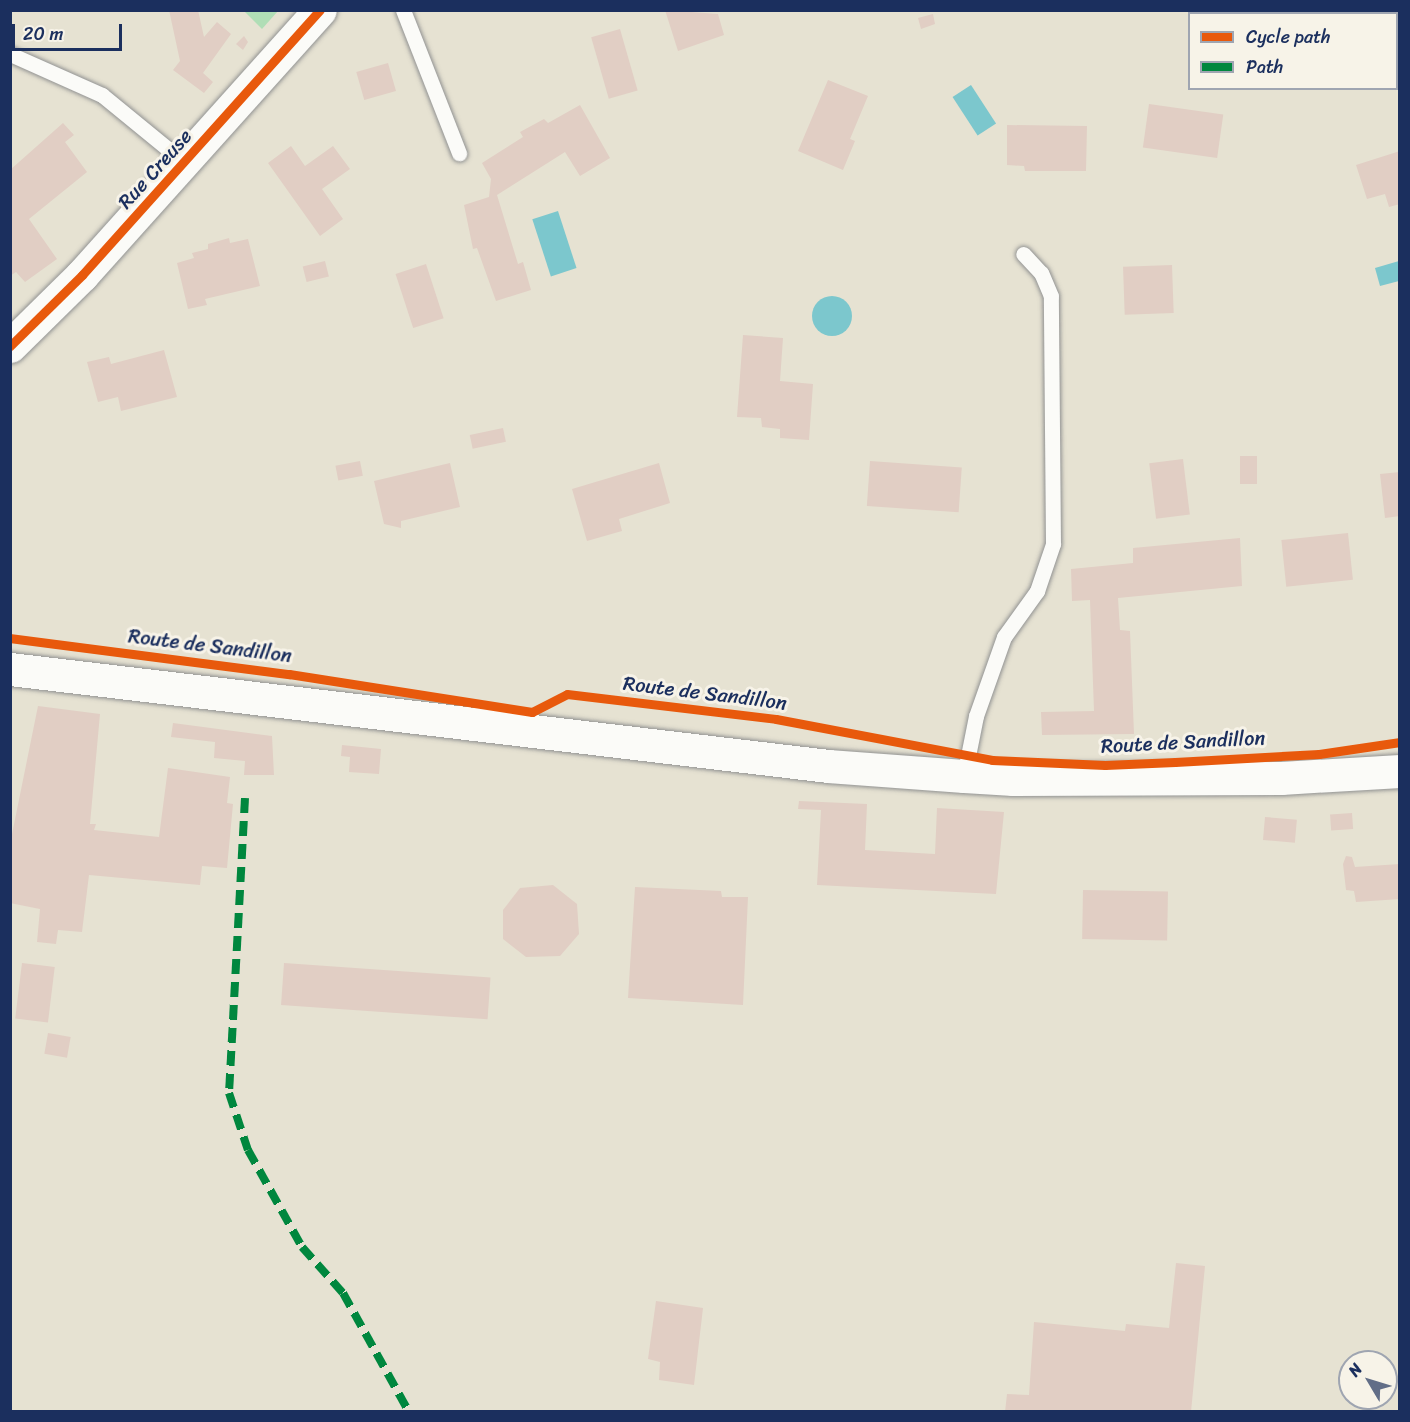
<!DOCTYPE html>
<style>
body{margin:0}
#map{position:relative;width:1410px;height:1422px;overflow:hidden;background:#e6e2d2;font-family:Sriracha,sans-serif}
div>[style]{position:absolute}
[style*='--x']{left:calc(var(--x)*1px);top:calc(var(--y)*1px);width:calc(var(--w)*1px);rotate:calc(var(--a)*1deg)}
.green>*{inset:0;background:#b0deb6}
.water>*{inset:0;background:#7cc7cd;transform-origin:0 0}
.round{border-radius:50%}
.building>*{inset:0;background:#e1cec4;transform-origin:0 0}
.roads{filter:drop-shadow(0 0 2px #919292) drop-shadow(0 0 2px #919292)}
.service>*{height:15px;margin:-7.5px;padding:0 7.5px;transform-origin:7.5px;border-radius:7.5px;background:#fbfbf8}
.tertiary>*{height:33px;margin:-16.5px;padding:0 16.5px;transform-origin:16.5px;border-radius:16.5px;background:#fbfbf8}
.secondary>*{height:33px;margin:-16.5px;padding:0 16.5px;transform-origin:16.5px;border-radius:16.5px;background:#fbfbf8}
.quiet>*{height:8px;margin-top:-4px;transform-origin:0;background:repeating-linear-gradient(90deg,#00873e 0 15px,transparent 0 23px)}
.cycleway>*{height:9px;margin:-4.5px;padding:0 4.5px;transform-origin:4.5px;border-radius:4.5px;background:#e8590c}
span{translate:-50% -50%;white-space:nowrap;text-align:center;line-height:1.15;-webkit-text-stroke:6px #f7f3e8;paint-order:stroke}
.street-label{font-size:20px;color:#1b2f5e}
.frame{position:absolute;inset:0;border:12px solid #1b2f5e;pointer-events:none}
.legend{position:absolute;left:1188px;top:12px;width:210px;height:78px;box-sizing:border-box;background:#f7f3e8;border:2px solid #9fa5b1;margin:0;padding:8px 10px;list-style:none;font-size:18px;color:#1b2f5e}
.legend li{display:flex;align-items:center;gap:12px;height:30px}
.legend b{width:30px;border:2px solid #9fa5b1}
.north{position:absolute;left:1338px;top:1350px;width:60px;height:60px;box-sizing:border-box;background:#f7f3e8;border:2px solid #9fa5b1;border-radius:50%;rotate:308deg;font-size:16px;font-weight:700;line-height:24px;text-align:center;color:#1b2f5e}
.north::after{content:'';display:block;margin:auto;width:21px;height:27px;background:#626e87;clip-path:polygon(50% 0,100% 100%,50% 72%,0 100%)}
.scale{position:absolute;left:12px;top:24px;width:110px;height:27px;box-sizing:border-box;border:3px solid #1b2f5e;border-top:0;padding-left:8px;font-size:18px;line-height:21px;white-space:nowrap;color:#1b2f5e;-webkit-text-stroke:4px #f7f3e8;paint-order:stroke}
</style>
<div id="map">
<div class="green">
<i style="clip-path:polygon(244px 11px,278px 11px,262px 29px)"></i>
</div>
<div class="water">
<i style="left:971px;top:85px;width:46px;height:22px;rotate:57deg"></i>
<i style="left:558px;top:211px;width:60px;height:27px;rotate:72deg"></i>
<i style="clip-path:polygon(1399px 261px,1399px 281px,1380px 286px,1375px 268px)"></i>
<i class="round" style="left:812px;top:296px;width:40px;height:40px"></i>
</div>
<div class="building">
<i style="clip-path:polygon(169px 10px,198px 10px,204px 37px,217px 22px,231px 34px,203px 73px,213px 82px,204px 93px,173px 70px,180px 61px)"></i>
<i style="clip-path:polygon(665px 10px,718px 14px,724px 35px,678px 51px)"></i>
<i style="clip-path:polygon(1362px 10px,1387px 10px,1387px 11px,1363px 14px)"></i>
<i style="clip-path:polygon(933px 14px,935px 24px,921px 29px,918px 18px)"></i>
<i style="left:620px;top:29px;width:64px;height:30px;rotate:74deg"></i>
<i style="clip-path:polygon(244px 36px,248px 42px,243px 50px,236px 44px)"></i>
<i style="clip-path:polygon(1400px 46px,1400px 69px,1399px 69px,1396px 48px)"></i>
<i style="left:388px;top:63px;width:29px;height:33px;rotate:74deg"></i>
<i style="clip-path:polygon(828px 80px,868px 96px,850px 139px,855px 141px,843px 170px,798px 151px)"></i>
<i style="left:1149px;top:104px;width:75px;height:44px;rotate:8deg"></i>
<i style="clip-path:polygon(580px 105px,610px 158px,580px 176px,565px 152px,497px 195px,518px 264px,523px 262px,531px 290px,496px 301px,477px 248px,473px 249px,464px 205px,489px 197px,491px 179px,482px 163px,523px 137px,520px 132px,544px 119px,548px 123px)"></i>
<i style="clip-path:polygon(63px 123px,74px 135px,65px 142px,87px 172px,29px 219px,57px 259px,25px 282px,16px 272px,10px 276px,10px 170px)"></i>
<i style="clip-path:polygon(1007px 125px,1087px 126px,1086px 171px,1025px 171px,1024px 166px,1007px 165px)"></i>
<i style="clip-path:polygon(291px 146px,305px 166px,333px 146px,350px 169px,322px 189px,343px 219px,320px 236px,268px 163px)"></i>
<i style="clip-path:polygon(1400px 151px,1400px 204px,1389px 207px,1385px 194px,1367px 199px,1356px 165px)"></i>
<i style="clip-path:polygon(229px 238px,230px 243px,248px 239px,260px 286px,205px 299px,207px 305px,188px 309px,177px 263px,194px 258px,192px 253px,208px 249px,208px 244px)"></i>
<i style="left:325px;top:261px;width:16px;height:23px;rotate:76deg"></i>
<i style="left:426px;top:264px;width:57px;height:32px;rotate:72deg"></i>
<i style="left:1172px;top:265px;width:48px;height:49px;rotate:88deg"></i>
<i style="clip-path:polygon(743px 335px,783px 338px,780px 381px,813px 384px,809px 440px,780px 438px,780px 429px,762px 427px,761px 418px,737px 417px)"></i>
<i style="clip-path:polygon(164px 350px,177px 397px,121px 411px,118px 397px,98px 402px,87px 362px,109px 357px,111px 364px)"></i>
<i style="left:503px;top:428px;width:14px;height:34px;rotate:78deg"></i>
<i style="left:1240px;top:456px;width:17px;height:28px"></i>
<i style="left:1183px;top:459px;width:56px;height:34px;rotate:83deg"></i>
<i style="left:360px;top:461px;width:15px;height:25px;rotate:79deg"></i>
<i style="left:870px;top:461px;width:92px;height:45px;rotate:4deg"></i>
<i style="clip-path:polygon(450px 463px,460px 507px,401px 521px,401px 528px,384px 524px,374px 481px)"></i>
<i style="clip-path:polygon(659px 463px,670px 503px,619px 519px,622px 531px,587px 541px,572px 489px)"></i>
<i style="clip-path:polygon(1400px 472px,1400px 516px,1385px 518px,1380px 474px)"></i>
<i style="left:1348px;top:533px;width:47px;height:67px;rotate:84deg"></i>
<i style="clip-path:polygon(1240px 538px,1242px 586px,1118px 598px,1120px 630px,1130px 631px,1134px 734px,1042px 735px,1041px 712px,1094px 711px,1090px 600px,1072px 601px,1071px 569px,1133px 563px,1133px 548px)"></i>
<i style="clip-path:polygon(38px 706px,100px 714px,90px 824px,96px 824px,94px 830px,159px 837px,168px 768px,230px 777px,227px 803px,233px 804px,227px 868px,202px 866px,200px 885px,89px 875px,82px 932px,58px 930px,56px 944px,37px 942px,40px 909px,10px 903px,10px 844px)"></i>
<i style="clip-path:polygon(173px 723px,272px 736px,274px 775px,244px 775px,245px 761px,214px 758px,215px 742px,171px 737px)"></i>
<i style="clip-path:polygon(342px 745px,381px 749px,379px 774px,349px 772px,350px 757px,341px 756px)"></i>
<i style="clip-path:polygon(799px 801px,867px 804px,865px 850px,935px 854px,937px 808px,1004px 812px,996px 894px,817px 885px,821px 810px,798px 809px)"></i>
<i style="left:1352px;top:813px;width:16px;height:22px;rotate:86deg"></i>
<i style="left:1265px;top:817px;width:32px;height:23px;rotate:5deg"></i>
<i style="clip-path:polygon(1346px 856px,1352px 857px,1355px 867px,1400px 864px,1400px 899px,1356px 902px,1354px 891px,1346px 890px,1343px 864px)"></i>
<i style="clip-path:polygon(553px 885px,577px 904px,579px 934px,560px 956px,526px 957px,503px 939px,503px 910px,520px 888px)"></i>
<i style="clip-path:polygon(635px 887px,721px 891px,722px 897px,748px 897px,743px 1005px,628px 998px)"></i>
<i style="left:1083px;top:890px;width:85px;height:49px;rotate:1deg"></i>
<i style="left:22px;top:963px;width:33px;height:56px;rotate:7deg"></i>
<i style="left:284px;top:963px;width:207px;height:42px;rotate:4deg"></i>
<i style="left:48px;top:1033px;width:23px;height:21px;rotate:10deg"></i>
<i style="clip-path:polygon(1176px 1263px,1205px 1266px,1191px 1412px,1005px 1412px,1007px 1394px,1029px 1395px,1034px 1322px,1125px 1331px,1126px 1324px,1169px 1328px)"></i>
<i style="clip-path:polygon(656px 1301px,703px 1308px,694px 1385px,659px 1380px,660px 1362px,648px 1359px)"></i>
</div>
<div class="roads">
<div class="service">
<i style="--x:403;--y:10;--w:154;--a:68.6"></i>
<i style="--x:10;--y:54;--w:101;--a:24"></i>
<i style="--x:102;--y:95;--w:107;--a:39.3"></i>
<i style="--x:964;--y:776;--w:61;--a:-78.7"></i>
<i style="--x:976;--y:716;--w:84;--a:-70.5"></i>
<i style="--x:1004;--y:637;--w:57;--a:-54.3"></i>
<i style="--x:1037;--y:591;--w:50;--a:-71.2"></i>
<i style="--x:1053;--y:544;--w:248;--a:-90.5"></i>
<i style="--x:1051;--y:296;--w:25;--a:-113"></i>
<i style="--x:1041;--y:273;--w:26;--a:-133"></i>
</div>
<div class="tertiary">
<i style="--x:10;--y:346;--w:101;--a:-44.6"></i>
<i style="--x:82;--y:275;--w:356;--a:-48.1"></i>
</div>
<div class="secondary">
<i style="--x:10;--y:669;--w:824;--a:6.76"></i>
<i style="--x:828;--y:766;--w:136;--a:4.2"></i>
<i style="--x:964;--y:776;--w:49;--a:3.5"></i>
<i style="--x:1013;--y:779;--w:268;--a:-0.2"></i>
<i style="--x:1281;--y:778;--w:119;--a:-3.4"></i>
</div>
</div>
<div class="quiet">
<i style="--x:245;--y:798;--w:295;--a:93.1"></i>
<i style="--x:229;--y:1093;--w:60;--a:71.6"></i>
<i style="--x:248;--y:1150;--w:111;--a:60.9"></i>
<i style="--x:302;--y:1247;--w:62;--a:48.3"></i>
<i style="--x:343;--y:1293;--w:136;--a:61"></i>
</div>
<div class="cycleway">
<i style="--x:10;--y:346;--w:101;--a:-44.6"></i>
<i style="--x:82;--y:275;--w:356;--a:-48.1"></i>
<i style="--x:10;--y:638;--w:281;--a:7.4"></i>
<i style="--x:289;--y:674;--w:246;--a:8.9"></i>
<i style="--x:532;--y:712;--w:39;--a:-27"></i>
<i style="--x:567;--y:694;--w:210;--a:6.8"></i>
<i style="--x:776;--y:719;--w:220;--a:10.7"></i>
<i style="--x:992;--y:760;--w:113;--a:2.5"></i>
<i style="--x:1105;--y:765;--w:70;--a:-2.5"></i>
<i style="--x:1175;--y:762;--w:144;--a:-3.2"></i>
<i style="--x:1319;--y:754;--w:82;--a:-8.4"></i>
</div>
<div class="street-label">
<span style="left:155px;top:169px;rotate:-48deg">Rue Creuse</span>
<span style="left:210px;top:646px;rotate:7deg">Route de Sandillon</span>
<span style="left:705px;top:693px;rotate:7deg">Route de Sandillon</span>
<span style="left:1183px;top:742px;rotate:-3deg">Route de Sandillon</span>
</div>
<div class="frame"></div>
<ul class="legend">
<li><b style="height:8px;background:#e8590c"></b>Cycle path</li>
<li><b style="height:8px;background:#00873e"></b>Path</li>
</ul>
<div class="north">N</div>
<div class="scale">20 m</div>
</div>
